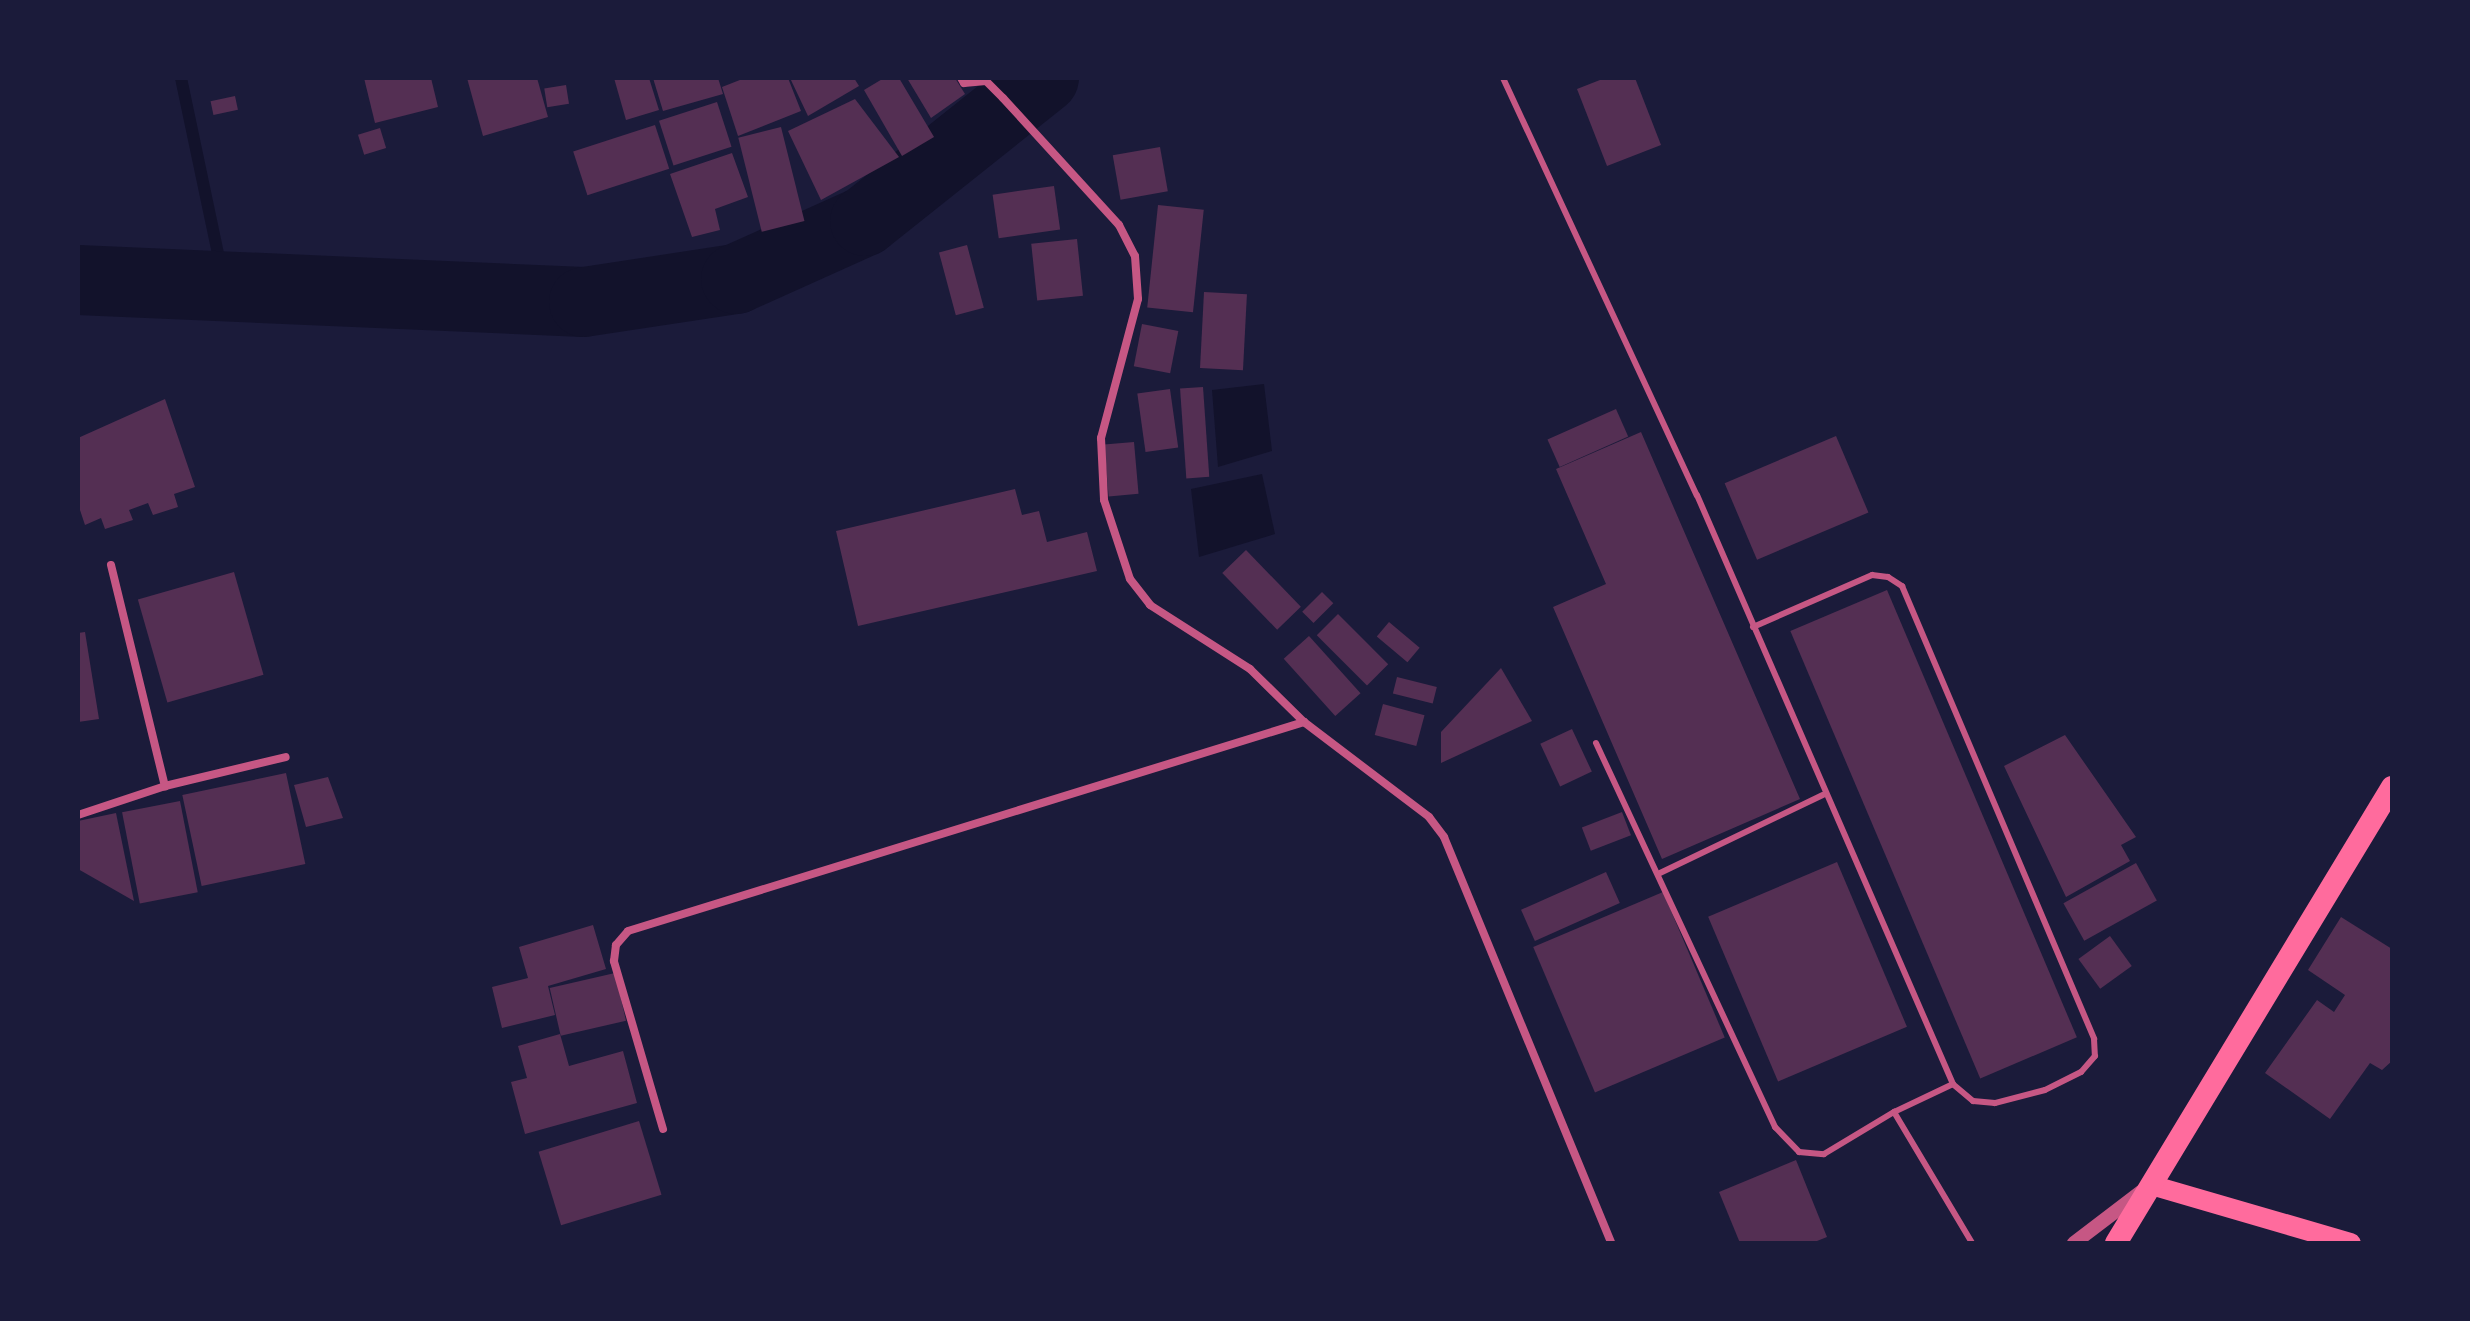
<!DOCTYPE html>
<style>
body{margin:0}
#map{position:relative;width:2470px;height:1321px;overflow:hidden;background:#1b1b3a;font-family:"Asap Condensed",sans-serif}
div>[style]{position:absolute}
[style*='--x']{left:calc(var(--x)*1px);top:calc(var(--y)*1px);width:calc(var(--w)*1px);rotate:calc(var(--a)*1deg)}
.water>*{inset:0;background:#12122b}
.stream>*{height:12px;margin:-6px;padding:0 6px;transform-origin:6px;border-radius:6px;background:#12122b}
.river>*{height:70px;margin:-35px;padding:0 35px;transform-origin:35px;border-radius:35px;background:#12122b}
.building>*{inset:0;background:#542f53;transform-origin:0 0}
.service>*{height:6px;margin:-3px;padding:0 3px;transform-origin:3px;border-radius:3px;background:#c65784}
.minor>*{height:8px;margin:-4px;padding:0 4px;transform-origin:4px;border-radius:4px;background:#c65784}
.tertiary>*{height:14px;margin:-7px;padding:0 7px;transform-origin:7px;border-radius:7px;background:#c65784}
.primary>*{height:20px;margin:-10px;padding:0 10px;transform-origin:10px;border-radius:10px;background:#ff6b9d}
.trunk>*{height:22px;margin:-11px;padding:0 11px;transform-origin:11px;border-radius:11px;background:#ff6b9d}
span{translate:-50% -50%;white-space:nowrap;text-align:center;line-height:1.15;-webkit-text-stroke:6px #1b1b3a;paint-order:stroke}
.frame{position:absolute;inset:0;border:80px solid #1b1b3a;pointer-events:none}
</style>
<div id="map">
<div class="water">
<i style="clip-path:polygon(1264px 384px,1272px 451px,1218px 467px,1212px 390px)"></i>
<i style="clip-path:polygon(1262px 474px,1275px 534px,1199px 557px,1191px 489px)"></i>
</div>
<div class="stream">
<i style="--x:181;--y:78;--w:213;--a:78.1"></i>
</div>
<div class="river">
<i style="--x:78;--y:280;--w:506;--a:2.49"></i>
<i style="--x:584;--y:302;--w:154;--a:-8.6"></i>
<i style="--x:736;--y:279;--w:141;--a:-24.2"></i>
<i style="--x:865;--y:221;--w:229;--a:-38.6"></i>
</div>
<div class="building">
<i style="clip-path:polygon(364px 78px,431px 78px,438px 107px,375px 123px)"></i>
<i style="clip-path:polygon(467px 78px,537px 78px,548px 117px,483px 136px)"></i>
<i style="clip-path:polygon(614px 78px,649px 78px,659px 110px,626px 120px)"></i>
<i style="clip-path:polygon(653px 78px,718px 78px,723px 94px,663px 111px)"></i>
<i style="clip-path:polygon(745px 78px,788px 78px,801px 111px,738px 136px,722px 87px)"></i>
<i style="clip-path:polygon(790px 78px,854px 78px,859px 86px,808px 116px)"></i>
<i style="clip-path:polygon(884px 78px,899px 78px,934px 137px,902px 156px,864px 90px)"></i>
<i style="clip-path:polygon(907px 78px,955px 78px,965px 94px,931px 118px)"></i>
<i style="clip-path:polygon(1605px 78px,1635px 78px,1661px 145px,1607px 166px,1577px 89px)"></i>
<i style="left:566px;top:85px;width:19px;height:22px;rotate:81deg"></i>
<i style="left:235px;top:96px;width:14px;height:25px;rotate:78deg"></i>
<i style="clip-path:polygon(855px 99px,899px 157px,821px 200px,788px 131px)"></i>
<i style="left:717px;top:102px;width:47px;height:61px;rotate:72deg"></i>
<i style="left:655px;top:125px;width:46px;height:86px;rotate:72deg"></i>
<i style="left:781px;top:127px;width:97px;height:44px;rotate:76deg"></i>
<i style="left:380px;top:128px;width:21px;height:23px;rotate:73deg"></i>
<i style="left:1160px;top:147px;width:45px;height:48px;rotate:80deg"></i>
<i style="clip-path:polygon(732px 153px,748px 197px,715px 209px,720px 230px,692px 237px,670px 174px)"></i>
<i style="left:1054px;top:186px;width:44px;height:62px;rotate:82deg"></i>
<i style="left:1158px;top:205px;width:46px;height:103px;rotate:6deg"></i>
<i style="left:1077px;top:239px;width:57px;height:46px;rotate:84deg"></i>
<i style="left:967px;top:245px;width:65px;height:29px;rotate:75deg"></i>
<i style="left:1204px;top:292px;width:43px;height:76px;rotate:3deg"></i>
<i style="left:1142px;top:324px;width:37px;height:43px;rotate:11deg"></i>
<i style="left:1203px;top:387px;width:90px;height:23px;rotate:86deg"></i>
<i style="left:1170px;top:389px;width:59px;height:33px;rotate:82deg"></i>
<i style="clip-path:polygon(165px 399px,195px 487px,174px 494px,178px 507px,153px 515px,148px 503px,129px 510px,133px 520px,105px 529px,101px 518px,85px 525px,78px 504px,78px 438px)"></i>
<i style="left:1616px;top:409px;width:30px;height:75px;rotate:66deg"></i>
<i style="clip-path:polygon(1641px 432px,1800px 799px,1662px 859px,1553px 607px,1606px 584px,1556px 469px)"></i>
<i style="left:1836px;top:436px;width:83px;height:121px;rotate:67deg"></i>
<i style="left:1134px;top:442px;width:52px;height:30px;rotate:85deg"></i>
<i style="clip-path:polygon(1015px 489px,1022px 515px,1039px 511px,1047px 542px,1087px 532px,1097px 571px,858px 626px,836px 531px)"></i>
<i style="left:1246px;top:550px;width:79px;height:33px;rotate:46deg"></i>
<i style="left:234px;top:572px;width:107px;height:100px;rotate:74deg"></i>
<i style="left:1887px;top:590px;width:486px;height:105px;rotate:67deg"></i>
<i style="left:1322px;top:592px;width:16px;height:28px;rotate:45deg"></i>
<i style="left:1338px;top:614px;width:71px;height:30px;rotate:45deg"></i>
<i style="left:1389px;top:622px;width:40px;height:19px;rotate:40deg"></i>
<i style="clip-path:polygon(85px 632px,99px 719px,78px 722px,78px 633px)"></i>
<i style="left:1309px;top:636px;width:77px;height:34px;rotate:48deg"></i>
<i style="clip-path:polygon(1501px 668px,1532px 721px,1441px 763px,1441px 732px)"></i>
<i style="left:1397px;top:677px;width:41px;height:17px;rotate:14deg"></i>
<i style="left:1383px;top:704px;width:43px;height:32px;rotate:15deg"></i>
<i style="left:1572px;top:729px;width:47px;height:35px;rotate:65deg"></i>
<i style="clip-path:polygon(2065px 735px,2136px 837px,2121px 845px,2130px 861px,2066px 897px,2004px 766px)"></i>
<i style="left:286px;top:773px;width:93px;height:106px;rotate:78deg"></i>
<i style="clip-path:polygon(328px 777px,343px 818px,306px 827px,294px 785px)"></i>
<i style="left:180px;top:801px;width:93px;height:59px;rotate:79deg"></i>
<i style="left:1622px;top:812px;width:25px;height:43px;rotate:69deg"></i>
<i style="clip-path:polygon(116px 813px,134px 901px,78px 869px,78px 821px)"></i>
<i style="left:1837px;top:862px;width:179px;height:140px;rotate:67deg"></i>
<i style="left:2136px;top:863px;width:43px;height:83px;rotate:61deg"></i>
<i style="left:1606px;top:872px;width:34px;height:93px;rotate:66deg"></i>
<i style="left:1663px;top:892px;width:158px;height:141px;rotate:67deg"></i>
<i style="clip-path:polygon(2341px 917px,2392px 949px,2392px 1061px,2382px 1070px,2370px 1063px,2330px 1119px,2265px 1073px,2317px 1000px,2334px 1012px,2345px 995px,2308px 970px)"></i>
<i style="clip-path:polygon(593px 925px,606px 969px,548px 986px,555px 1015px,502px 1028px,492px 987px,528px 978px,519px 947px)"></i>
<i style="left:2110px;top:936px;width:37px;height:39px;rotate:54deg"></i>
<i style="left:615px;top:973px;width:49px;height:67px;rotate:77deg"></i>
<i style="clip-path:polygon(560px 1034px,569px 1066px,623px 1051px,637px 1103px,525px 1134px,511px 1082px,527px 1078px,518px 1046px)"></i>
<i style="left:639px;top:1121px;width:77px;height:105px;rotate:73deg"></i>
<i style="clip-path:polygon(1796px 1160px,1827px 1237px,1812px 1243px,1740px 1243px,1719px 1192px)"></i>
</div>
<div class="service">
<i style="--x:1503;--y:78;--w:460;--a:65.1"></i>
<i style="--x:1697;--y:495;--w:642;--a:66.51"></i>
<i style="--x:1953;--y:1084;--w:65;--a:154.6"></i>
<i style="--x:1753;--y:627;--w:130;--a:-23.6"></i>
<i style="--x:1872;--y:575;--w:16;--a:7"></i>
<i style="--x:1888;--y:577;--w:17;--a:33"></i>
<i style="--x:1902;--y:586;--w:492;--a:67"></i>
<i style="--x:2094;--y:1039;--w:17;--a:87"></i>
<i style="--x:2095;--y:1056;--w:21;--a:131"></i>
<i style="--x:2081;--y:1072;--w:40;--a:153.4"></i>
<i style="--x:2045;--y:1090;--w:52;--a:165.4"></i>
<i style="--x:1995;--y:1103;--w:22;--a:-175"></i>
<i style="--x:1973;--y:1101;--w:26;--a:-140"></i>
<i style="--x:1596;--y:743;--w:424;--a:65"></i>
<i style="--x:1775;--y:1127;--w:35;--a:46"></i>
<i style="--x:1799;--y:1152;--w:25;--a:5"></i>
<i style="--x:1824;--y:1154;--w:82;--a:-31"></i>
<i style="--x:1894;--y:1112;--w:152;--a:59.2"></i>
<i style="--x:1660;--y:873;--w:181;--a:-25.6"></i>
</div>
<div class="minor">
<i style="--x:961;--y:78;--w:6;--a:59"></i>
<i style="--x:964;--y:83;--w:22;--a:-5"></i>
<i style="--x:986;--y:81;--w:24;--a:45"></i>
<i style="--x:1003;--y:98;--w:172;--a:47.6"></i>
<i style="--x:1119;--y:225;--w:35;--a:63"></i>
<i style="--x:1135;--y:256;--w:43;--a:86"></i>
<i style="--x:1138;--y:299;--w:144;--a:104.9"></i>
<i style="--x:1101;--y:438;--w:62;--a:87.2"></i>
<i style="--x:1104;--y:500;--w:83;--a:71.8"></i>
<i style="--x:1130;--y:579;--w:33;--a:52"></i>
<i style="--x:1150;--y:605;--w:119;--a:32.6"></i>
<i style="--x:1250;--y:669;--w:76;--a:44.5"></i>
<i style="--x:1304;--y:722;--w:157;--a:37.2"></i>
<i style="--x:1429;--y:817;--w:25;--a:53"></i>
<i style="--x:1444;--y:837;--w:439;--a:67.6"></i>
<i style="--x:111;--y:565;--w:228;--a:76.3"></i>
<i style="--x:78;--y:815;--w:92;--a:-18.4"></i>
<i style="--x:165;--y:786;--w:124;--a:-13.5"></i>
<i style="--x:663;--y:1129;--w:175;--a:-106.3"></i>
<i style="--x:614;--y:961;--w:16;--a:-83"></i>
<i style="--x:616;--y:945;--w:18;--a:-49"></i>
<i style="--x:628;--y:931;--w:708;--a:-17.18"></i>
</div>
<div class="tertiary">
<i style="--x:2074;--y:1243;--w:84;--a:-37.3"></i>
</div>
<div class="primary">
<i style="--x:2151;--y:1185;--w:208;--a:16.2"></i>
</div>
<div class="trunk">
<i style="--x:2116;--y:1243;--w:533;--a:-58.82"></i>
</div>
<div class="frame"></div>
</div>
